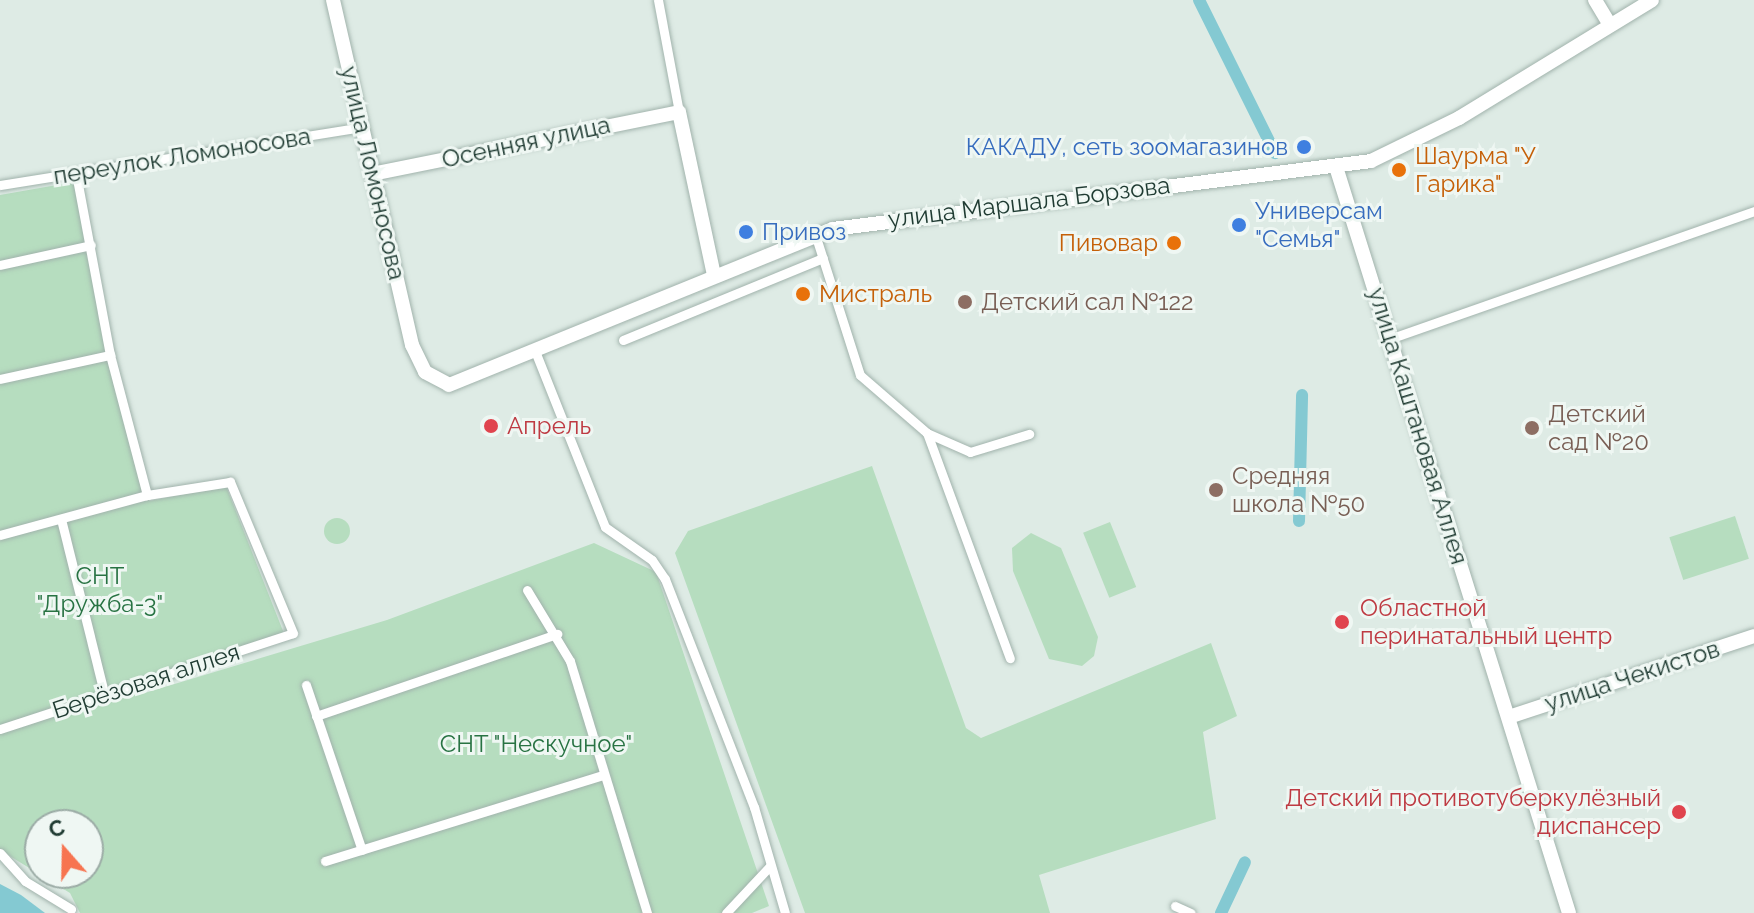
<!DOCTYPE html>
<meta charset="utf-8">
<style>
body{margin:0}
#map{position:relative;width:1754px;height:913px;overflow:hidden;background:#deebe5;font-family:Raleway,sans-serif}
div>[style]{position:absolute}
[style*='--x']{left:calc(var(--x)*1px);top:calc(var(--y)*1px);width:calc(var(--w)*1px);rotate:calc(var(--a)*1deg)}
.green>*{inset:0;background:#b6ddbf;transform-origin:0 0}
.round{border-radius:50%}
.water>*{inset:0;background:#84c9d2}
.canal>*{height:12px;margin:-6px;padding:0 6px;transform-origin:6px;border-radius:6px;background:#84c9d2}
.roads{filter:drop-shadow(0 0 2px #a1b3ac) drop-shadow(0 0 2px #a1b3ac)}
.street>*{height:9px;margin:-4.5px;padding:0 4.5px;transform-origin:4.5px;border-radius:4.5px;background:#fff}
.secondary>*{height:14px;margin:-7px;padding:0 7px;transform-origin:7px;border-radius:7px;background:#fff}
.dots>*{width:22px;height:22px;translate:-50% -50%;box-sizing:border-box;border:4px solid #eff7f3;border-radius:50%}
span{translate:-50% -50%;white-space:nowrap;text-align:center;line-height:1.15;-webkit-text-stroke:6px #eff7f3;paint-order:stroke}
.street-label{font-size:24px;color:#1f3b32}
.shop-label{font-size:24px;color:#366cbe}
.right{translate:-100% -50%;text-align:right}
.left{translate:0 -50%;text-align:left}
.food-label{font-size:24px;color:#c56008}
.education-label{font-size:24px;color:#785e54}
.health-label{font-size:24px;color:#be3a42}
.park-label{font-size:24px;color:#287343}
.north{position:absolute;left:24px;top:809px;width:80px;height:80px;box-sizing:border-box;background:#eff7f3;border:2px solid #9caca6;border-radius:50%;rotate:340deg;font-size:22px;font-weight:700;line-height:32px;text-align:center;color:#1f3b32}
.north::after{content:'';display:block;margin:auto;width:28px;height:36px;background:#f77450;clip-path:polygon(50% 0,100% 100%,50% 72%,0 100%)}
</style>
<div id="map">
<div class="green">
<i style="clip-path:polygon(evenodd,74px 182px,149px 501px,226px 486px,285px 636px,133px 685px,138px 695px,387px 620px,594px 543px,656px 572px,769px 906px,752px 913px,80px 913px,70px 893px,0 850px,0 195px,74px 182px,40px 825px,88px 825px,88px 873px,40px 873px,40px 825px)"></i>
<i style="clip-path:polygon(872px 466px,966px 728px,981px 738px,1211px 643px,1237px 716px,1203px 732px,1216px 819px,1039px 875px,1050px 913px,805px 913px,675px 553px,688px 531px)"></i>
<i style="left:1735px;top:516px;width:45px;height:69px;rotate:72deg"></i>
<i class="round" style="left:324px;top:518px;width:26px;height:26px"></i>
<i style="left:1110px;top:522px;width:70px;height:29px;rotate:68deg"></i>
<i style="clip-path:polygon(1031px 533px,1061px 548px,1098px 637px,1094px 656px,1082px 666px,1049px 659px,1013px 571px,1012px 548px)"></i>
</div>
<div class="water">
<i style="clip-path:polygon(0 884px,21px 895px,45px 913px,0 913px)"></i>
</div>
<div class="canal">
<i style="--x:1199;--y:0;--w:171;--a:63.6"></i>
<i style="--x:1299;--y:521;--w:126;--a:-88.6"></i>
<i style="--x:1221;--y:913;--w:56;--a:-64.8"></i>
</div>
<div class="roads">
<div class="street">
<i style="--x:658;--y:0;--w:114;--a:79.4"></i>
<i style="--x:0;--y:185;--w:368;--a:-9.1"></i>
<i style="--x:815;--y:234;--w:148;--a:72.3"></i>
<i style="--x:860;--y:375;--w:89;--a:40.9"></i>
<i style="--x:927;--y:433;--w:240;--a:69.8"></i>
<i style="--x:0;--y:265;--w:93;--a:-12.4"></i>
<i style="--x:1392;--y:338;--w:384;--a:-19.3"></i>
<i style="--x:623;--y:340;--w:216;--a:-22.3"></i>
<i style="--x:535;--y:351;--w:189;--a:68.3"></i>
<i style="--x:605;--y:527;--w:57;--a:35.1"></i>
<i style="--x:652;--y:560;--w:23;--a:56"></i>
<i style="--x:665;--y:579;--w:245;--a:68.7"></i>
<i style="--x:754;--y:807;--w:110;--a:73.7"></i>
<i style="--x:0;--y:379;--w:113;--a:-12.3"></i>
<i style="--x:110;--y:355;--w:185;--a:-100.6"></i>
<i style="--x:927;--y:433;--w:47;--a:23.8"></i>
<i style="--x:970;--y:452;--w:62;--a:-17"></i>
<i style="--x:61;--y:519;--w:179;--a:76.1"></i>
<i style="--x:0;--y:535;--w:152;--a:-15.2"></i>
<i style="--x:147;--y:495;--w:145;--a:-104.8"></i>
<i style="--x:527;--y:590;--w:83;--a:58.8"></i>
<i style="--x:570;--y:661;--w:264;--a:73"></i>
<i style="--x:306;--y:685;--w:174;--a:71.3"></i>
<i style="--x:316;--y:716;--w:255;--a:-18.8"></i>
<i style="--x:0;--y:729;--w:308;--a:-18.1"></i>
<i style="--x:293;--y:633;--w:164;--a:-112.6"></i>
<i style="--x:230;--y:482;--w:84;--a:171.1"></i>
<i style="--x:0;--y:853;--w:38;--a:48"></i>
<i style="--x:25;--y:881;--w:54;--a:31.3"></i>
<i style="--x:325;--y:861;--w:291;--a:-17.2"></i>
<i style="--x:1175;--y:906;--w:17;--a:24"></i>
<i style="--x:726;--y:913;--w:64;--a:-46.9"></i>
</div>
<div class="secondary">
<i style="--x:333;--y:0;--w:354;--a:77.1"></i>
<i style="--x:412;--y:345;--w:30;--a:64"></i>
<i style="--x:425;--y:372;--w:27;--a:28"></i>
<i style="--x:449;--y:385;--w:414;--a:-22.1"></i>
<i style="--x:833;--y:229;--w:542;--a:-7.2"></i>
<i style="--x:1371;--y:161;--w:98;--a:-26"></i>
<i style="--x:1459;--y:118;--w:226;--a:-31.4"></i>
<i style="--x:1595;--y:0;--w:29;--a:59"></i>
<i style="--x:1337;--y:170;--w:778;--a:72.66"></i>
<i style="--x:372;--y:174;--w:313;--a:-11.4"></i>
<i style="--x:679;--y:112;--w:167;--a:77.9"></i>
<i style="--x:1509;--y:717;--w:258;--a:-18.3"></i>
</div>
</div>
<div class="dots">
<i style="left:1304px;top:147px;background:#3f7fe0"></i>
<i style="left:1399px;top:170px;background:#e8710a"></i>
<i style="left:1239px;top:225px;background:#3f7fe0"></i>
<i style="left:746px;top:232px;background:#3f7fe0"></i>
<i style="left:1174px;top:243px;background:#e8710a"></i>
<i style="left:803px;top:294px;background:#e8710a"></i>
<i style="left:965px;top:302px;background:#8d6e63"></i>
<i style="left:491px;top:426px;background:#e0444e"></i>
<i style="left:1532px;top:428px;background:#8d6e63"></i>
<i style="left:1216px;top:490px;background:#8d6e63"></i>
<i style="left:1342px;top:622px;background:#e0444e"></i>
<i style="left:1679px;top:812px;background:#e0444e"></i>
</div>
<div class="street-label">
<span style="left:526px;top:142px;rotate:-12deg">Осенняя улица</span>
<span style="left:182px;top:156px;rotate:-9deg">переулок Ломоносова</span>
<span style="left:373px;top:173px;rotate:77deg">улица Ломоносова</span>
<span style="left:1029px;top:202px;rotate:-7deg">улица Маршала Борзова</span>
<span style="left:1418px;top:426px;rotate:73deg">улица Каштановая Аллея</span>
<span style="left:1632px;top:676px;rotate:-18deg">улица Чекистов</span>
<span style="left:146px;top:681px;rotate:-18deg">Берёзовая аллея</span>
</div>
<div class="shop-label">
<span class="right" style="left:1288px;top:147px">КАКАДУ, сеть зоомагазинов</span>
<span class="left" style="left:1255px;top:225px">Универсам<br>"Семья"</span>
<span class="left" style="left:762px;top:232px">Привоз</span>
</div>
<div class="food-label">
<span class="left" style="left:1415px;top:170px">Шаурма "У<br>Гарика"</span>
<span class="right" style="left:1158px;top:243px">Пивовар</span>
<span class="left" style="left:819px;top:294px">Мистраль</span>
</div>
<div class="education-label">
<span class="left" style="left:981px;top:302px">Детский сал №122</span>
<span class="left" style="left:1548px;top:428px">Детский<br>сад №20</span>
<span class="left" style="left:1232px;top:490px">Средняя<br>школа №50</span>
</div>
<div class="health-label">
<span class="left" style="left:507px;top:426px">Апрель</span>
<span class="left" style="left:1360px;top:622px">Областной<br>перинатальный центр</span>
<span class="right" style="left:1661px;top:812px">Детский противотуберкулёзный<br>диспансер</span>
</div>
<div class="park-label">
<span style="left:100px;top:590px">СНТ<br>"Дружба-3"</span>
<span style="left:536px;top:744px">СНТ "Нескучное"</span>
</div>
<div class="north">С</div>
</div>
